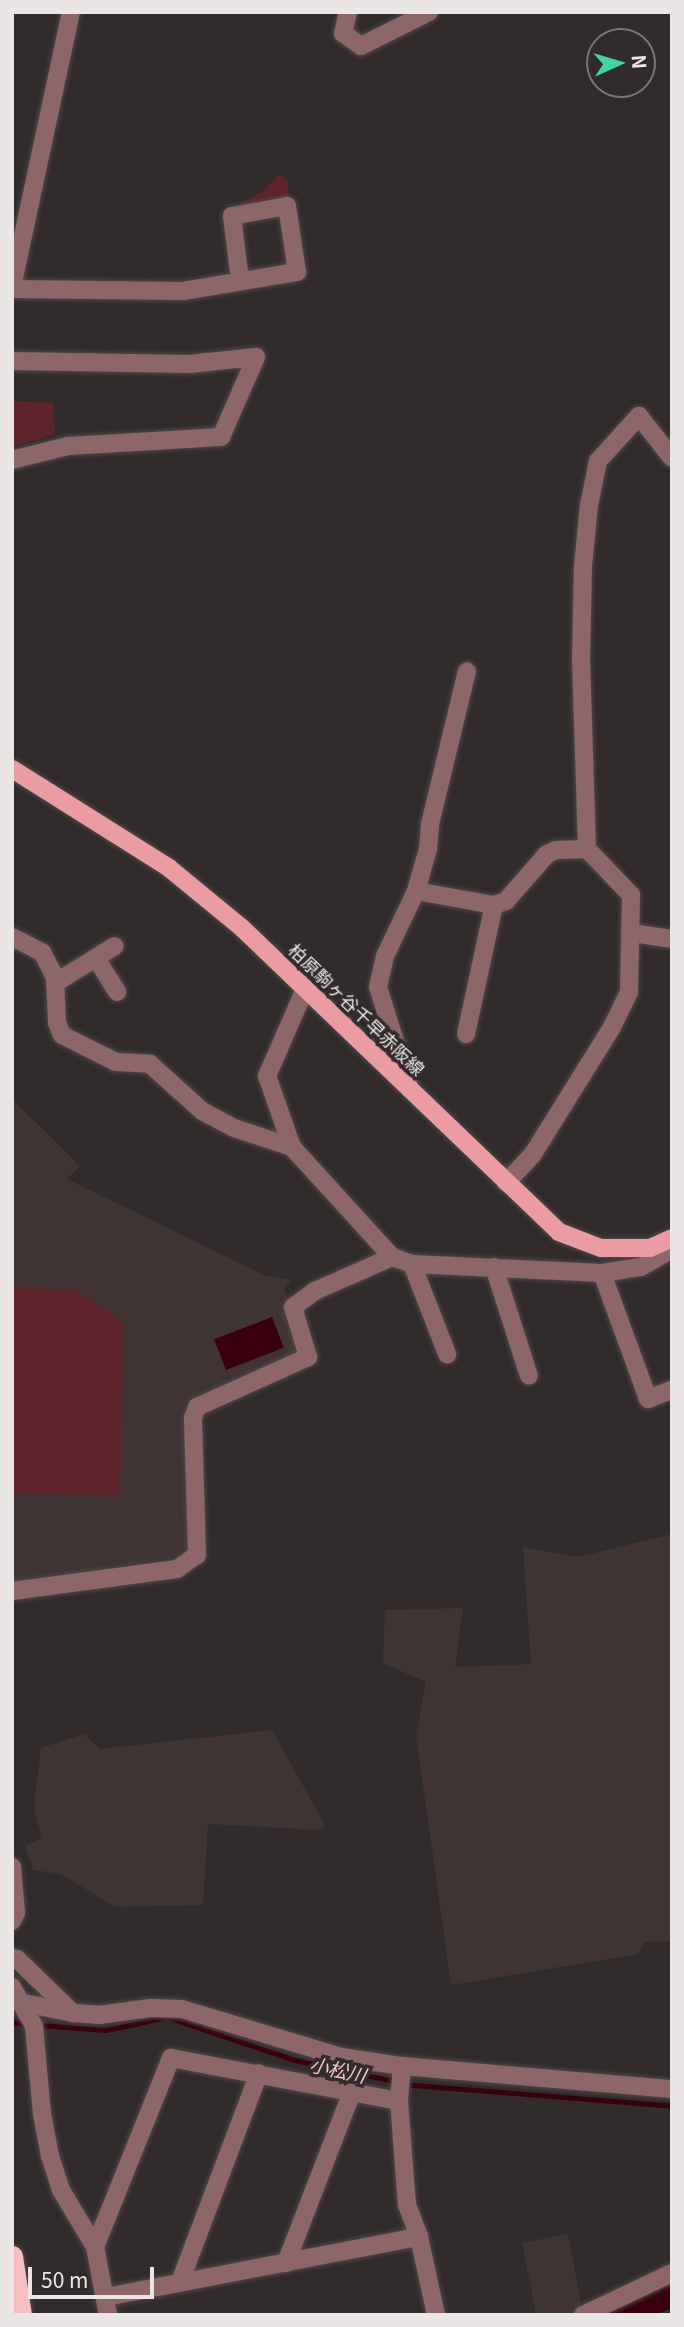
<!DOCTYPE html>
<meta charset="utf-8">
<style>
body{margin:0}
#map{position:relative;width:684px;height:2327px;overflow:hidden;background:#322b2c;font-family:Georgia,"Noto Sans JP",serif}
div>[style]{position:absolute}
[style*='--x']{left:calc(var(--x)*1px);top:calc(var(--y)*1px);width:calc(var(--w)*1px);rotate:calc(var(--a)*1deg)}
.built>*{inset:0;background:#413435}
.green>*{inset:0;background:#5e252c}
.water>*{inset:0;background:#38000c;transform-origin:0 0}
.stream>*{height:5px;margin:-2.5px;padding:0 2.5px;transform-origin:2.5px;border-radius:2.5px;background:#38000c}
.river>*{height:30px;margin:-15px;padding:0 15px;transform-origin:15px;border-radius:15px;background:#38000c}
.roads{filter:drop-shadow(0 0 2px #4f494a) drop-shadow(0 0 2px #4f494a)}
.minor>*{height:18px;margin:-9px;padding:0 9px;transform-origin:9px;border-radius:9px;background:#8c6668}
.major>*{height:18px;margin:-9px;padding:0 9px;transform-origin:9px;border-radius:9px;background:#ea9ca2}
.highway>*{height:21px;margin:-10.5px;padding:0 10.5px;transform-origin:10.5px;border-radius:10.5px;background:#f8bfc2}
span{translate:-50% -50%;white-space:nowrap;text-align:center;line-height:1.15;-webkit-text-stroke:7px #322b2c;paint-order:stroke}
.street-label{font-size:18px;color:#eae6e6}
.water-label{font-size:19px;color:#f6c5c7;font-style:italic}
.frame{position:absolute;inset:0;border:14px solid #eae6e6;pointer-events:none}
.north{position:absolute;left:586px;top:28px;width:70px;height:70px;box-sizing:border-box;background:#322b2c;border:2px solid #7c7676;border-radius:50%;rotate:86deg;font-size:19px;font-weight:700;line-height:28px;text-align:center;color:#eae6e6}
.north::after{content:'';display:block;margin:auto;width:24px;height:32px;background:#43d4a0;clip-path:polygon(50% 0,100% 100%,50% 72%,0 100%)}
.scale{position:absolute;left:28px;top:2267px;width:126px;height:32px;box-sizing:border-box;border:4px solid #eae6e6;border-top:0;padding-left:9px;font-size:21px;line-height:24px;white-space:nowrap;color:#eae6e6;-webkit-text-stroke:5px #322b2c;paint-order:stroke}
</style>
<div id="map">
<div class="built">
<i style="clip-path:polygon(12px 1099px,80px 1166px,67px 1179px,264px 1275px,291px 1280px,284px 1288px,300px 1345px,292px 1356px,186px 1403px,187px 1548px,174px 1557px,12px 1583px)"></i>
<i style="clip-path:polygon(672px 1534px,672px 1941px,644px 1942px,638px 1954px,451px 1985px,416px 1735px,426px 1682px,383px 1663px,385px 1610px,463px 1608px,455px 1667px,531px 1664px,523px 1547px,578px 1557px)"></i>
<i style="clip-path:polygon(272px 1730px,325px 1825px,320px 1830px,208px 1824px,203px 1905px,115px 1907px,61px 1874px,33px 1870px,25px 1845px,42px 1838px,34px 1808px,41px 1748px,84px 1734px,100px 1749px)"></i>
<i style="clip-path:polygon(568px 2234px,582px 2309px,571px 2315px,536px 2315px,522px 2243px)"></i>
</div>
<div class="green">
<i style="clip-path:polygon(279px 175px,287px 180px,290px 201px,241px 209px,239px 204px,263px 191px)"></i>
<i style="clip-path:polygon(12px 401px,53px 403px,55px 434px,12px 447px)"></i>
<i style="clip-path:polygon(12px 1288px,75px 1289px,124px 1322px,120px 1495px,12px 1494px)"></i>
</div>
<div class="water">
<i style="left:272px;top:1317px;width:33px;height:62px;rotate:69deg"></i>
</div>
<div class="stream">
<i style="--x:12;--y:2022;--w:14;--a:8"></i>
<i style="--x:36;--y:2025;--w:70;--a:4.1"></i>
<i style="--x:106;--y:2030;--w:62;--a:-12"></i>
<i style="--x:167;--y:2017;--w:134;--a:18.7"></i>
<i style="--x:294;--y:2060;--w:122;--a:11.9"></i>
<i style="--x:413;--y:2085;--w:260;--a:4.6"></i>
</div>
<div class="river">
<i style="--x:622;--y:2315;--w:55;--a:-25.6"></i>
</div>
<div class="roads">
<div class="minor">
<i style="--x:348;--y:12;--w:22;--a:103"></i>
<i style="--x:343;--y:33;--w:22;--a:36"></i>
<i style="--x:361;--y:46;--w:76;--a:-26.6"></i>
<i style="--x:12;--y:287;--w:281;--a:-77.9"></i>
<i style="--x:12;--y:289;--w:171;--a:0.7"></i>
<i style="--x:183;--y:291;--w:116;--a:-9.5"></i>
<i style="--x:297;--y:272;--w:67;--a:-98.6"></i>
<i style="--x:287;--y:206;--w:56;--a:169.7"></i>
<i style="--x:232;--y:216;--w:64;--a:82.9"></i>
<i style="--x:12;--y:361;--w:177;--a:1"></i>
<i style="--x:189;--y:364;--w:67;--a:-6"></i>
<i style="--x:256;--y:357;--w:87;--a:113.6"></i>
<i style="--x:221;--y:437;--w:153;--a:176.6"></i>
<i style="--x:68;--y:446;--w:58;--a:166"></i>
<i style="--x:416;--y:891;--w:79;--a:10.2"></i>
<i style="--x:494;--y:905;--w:13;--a:-18"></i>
<i style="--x:506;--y:901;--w:62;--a:-48.9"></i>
<i style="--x:547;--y:854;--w:10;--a:-24"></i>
<i style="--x:556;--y:850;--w:31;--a:-2"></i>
<i style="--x:631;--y:933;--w:41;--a:8.3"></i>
<i style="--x:12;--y:937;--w:34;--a:27"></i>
<i style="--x:42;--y:952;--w:28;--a:63"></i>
<i style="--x:55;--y:977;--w:46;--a:87.5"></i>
<i style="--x:57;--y:1023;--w:13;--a:67"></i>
<i style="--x:62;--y:1035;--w:60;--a:26.6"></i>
<i style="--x:116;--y:1062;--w:34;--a:3"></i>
<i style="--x:150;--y:1064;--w:70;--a:42.1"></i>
<i style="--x:202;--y:1111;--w:36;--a:28"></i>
<i style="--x:234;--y:1128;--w:61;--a:18.1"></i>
<i style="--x:96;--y:958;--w:40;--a:58"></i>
<i style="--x:55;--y:983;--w:70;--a:-31.7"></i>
<i style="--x:305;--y:989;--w:95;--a:113.6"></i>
<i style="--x:267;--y:1076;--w:75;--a:70.6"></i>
<i style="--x:292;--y:1147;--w:149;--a:47.7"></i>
<i style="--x:392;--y:1257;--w:21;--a:19"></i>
<i style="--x:412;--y:1264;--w:190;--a:2.7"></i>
<i style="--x:602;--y:1273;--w:39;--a:-9"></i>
<i style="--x:641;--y:1267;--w:36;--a:-30"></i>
<i style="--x:466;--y:1034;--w:132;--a:-77.8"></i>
<i style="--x:410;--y:1089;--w:107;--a:-107.4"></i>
<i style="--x:378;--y:987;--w:32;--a:-77"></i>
<i style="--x:385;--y:956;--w:72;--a:-64.5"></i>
<i style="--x:416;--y:891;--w:44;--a:-74.1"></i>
<i style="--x:428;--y:849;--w:25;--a:-85"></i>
<i style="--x:430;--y:824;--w:157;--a:-76.4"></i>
<i style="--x:506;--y:1183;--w:40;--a:-47"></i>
<i style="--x:533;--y:1154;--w:150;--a:-58.1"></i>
<i style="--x:612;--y:1027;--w:39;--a:-64"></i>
<i style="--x:629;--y:992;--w:97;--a:-88.8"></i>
<i style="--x:631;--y:895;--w:64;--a:-133.7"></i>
<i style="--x:587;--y:849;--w:188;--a:-91.8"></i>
<i style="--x:581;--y:661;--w:95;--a:-88.8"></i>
<i style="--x:583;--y:566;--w:61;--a:-84.4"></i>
<i style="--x:589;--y:505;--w:45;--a:-78.4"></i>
<i style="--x:598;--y:461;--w:61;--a:-47.7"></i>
<i style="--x:639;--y:416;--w:53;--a:51.8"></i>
<i style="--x:412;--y:1264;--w:97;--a:68.7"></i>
<i style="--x:494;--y:1267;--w:114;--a:72.2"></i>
<i style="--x:602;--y:1273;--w:134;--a:69.9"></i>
<i style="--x:648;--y:1399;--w:26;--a:-21"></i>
<i style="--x:12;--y:1591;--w:166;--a:-7.6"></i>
<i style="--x:177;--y:1569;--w:24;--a:-35"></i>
<i style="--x:197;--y:1555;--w:137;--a:-91.7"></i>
<i style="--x:193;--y:1418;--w:12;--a:-70"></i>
<i style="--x:197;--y:1407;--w:122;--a:-24.2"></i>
<i style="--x:308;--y:1357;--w:52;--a:-106.7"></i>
<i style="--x:293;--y:1307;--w:27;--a:-36"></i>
<i style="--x:315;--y:1291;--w:84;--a:-23.8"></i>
<i style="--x:12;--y:1867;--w:46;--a:85"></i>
<i style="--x:16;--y:1913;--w:9;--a:117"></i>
<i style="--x:12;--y:1958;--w:5;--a:11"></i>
<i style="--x:17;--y:1959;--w:78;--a:44"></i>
<i style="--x:73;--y:2013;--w:26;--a:4"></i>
<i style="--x:99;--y:2015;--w:52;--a:-7.7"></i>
<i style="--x:151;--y:2008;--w:31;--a:2"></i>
<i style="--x:182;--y:2009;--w:166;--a:16.8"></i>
<i style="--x:341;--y:2057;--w:62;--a:8.4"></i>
<i style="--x:402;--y:2066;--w:271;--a:4.9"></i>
<i style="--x:12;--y:1987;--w:45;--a:60.6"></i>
<i style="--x:34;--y:2026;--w:88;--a:84.8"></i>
<i style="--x:42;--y:2114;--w:43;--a:79.2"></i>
<i style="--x:50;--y:2156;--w:36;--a:72"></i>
<i style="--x:61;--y:2190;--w:66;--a:59.2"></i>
<i style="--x:95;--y:2247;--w:69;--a:79.2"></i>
<i style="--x:14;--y:2001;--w:60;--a:11.5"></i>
<i style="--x:402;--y:2066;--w:35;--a:95"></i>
<i style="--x:399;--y:2101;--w:104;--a:85.6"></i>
<i style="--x:407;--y:2205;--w:34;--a:69"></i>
<i style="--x:419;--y:2237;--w:80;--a:77.7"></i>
<i style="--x:95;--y:2247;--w:204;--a:-68.1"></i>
<i style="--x:171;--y:2058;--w:232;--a:10.7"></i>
<i style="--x:286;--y:2263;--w:183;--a:-68.9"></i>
<i style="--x:180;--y:2282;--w:223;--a:-69.3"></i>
<i style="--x:106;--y:2297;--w:319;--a:-10.9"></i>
<i style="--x:583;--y:2315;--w:98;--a:-25.3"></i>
</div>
<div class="major">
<i style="--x:12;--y:769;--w:186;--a:32.2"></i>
<i style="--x:169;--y:868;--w:94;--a:39.4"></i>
<i style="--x:242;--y:928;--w:439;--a:43.8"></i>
<i style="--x:559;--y:1232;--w:45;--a:20.9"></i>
<i style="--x:601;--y:1248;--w:49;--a:0"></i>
<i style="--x:650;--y:1248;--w:24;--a:-24"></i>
</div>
<div class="highway">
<i style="--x:12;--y:2256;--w:60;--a:81.3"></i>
</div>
</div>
<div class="street-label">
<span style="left:357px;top:1009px;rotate:44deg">柏原駒ヶ谷千早赤阪線</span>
</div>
<div class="water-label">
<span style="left:338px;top:2069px;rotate:12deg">小松川</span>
</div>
<div class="frame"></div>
<div class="north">N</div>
<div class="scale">50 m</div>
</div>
